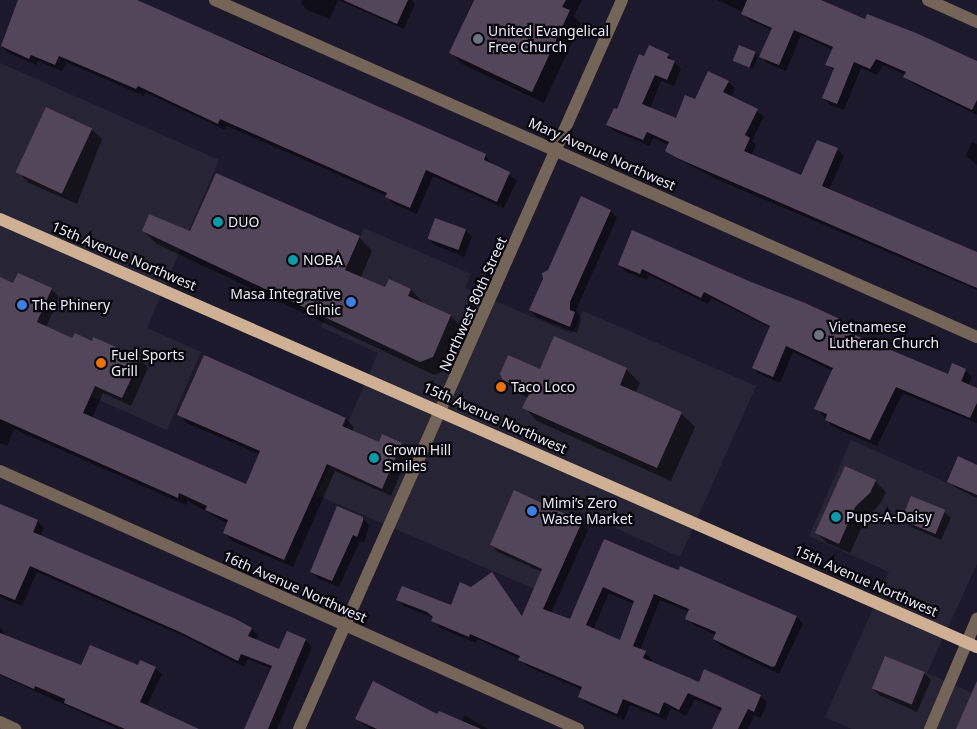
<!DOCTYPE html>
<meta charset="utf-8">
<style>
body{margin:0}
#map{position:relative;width:977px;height:729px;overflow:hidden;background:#1d192c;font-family:"Noto Sans",sans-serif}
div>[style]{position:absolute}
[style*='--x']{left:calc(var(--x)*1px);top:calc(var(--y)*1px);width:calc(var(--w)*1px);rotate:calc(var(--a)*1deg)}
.commercial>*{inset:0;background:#272535}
.shadow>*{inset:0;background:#0007}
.building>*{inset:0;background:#54465a;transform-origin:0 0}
.minor>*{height:12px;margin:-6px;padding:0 6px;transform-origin:6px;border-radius:6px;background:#746558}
.major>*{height:12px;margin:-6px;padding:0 6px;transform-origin:6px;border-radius:6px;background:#cfb095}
.dots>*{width:14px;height:14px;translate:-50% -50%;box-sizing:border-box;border:2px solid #07060d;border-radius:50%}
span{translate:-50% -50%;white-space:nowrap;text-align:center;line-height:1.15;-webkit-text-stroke:4.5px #07060d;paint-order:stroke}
.poi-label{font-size:14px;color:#eceaf8}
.left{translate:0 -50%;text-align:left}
.right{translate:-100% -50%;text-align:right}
.street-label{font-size:14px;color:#eceaf8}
</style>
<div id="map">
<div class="commercial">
<i style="clip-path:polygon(0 63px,219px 160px,147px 328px,201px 352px,167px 430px,0 356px)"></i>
<i style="clip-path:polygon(364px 228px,471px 274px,465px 288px,572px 334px,583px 311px,756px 386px,680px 557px,576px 510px,539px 591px,317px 495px,378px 353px,321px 327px)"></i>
<i style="clip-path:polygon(851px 440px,977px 496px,977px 564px,927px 673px,977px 695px,977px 729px,852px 729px,825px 717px,889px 572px,809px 536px)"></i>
</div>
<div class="shadow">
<i style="clip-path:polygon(20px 0,133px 0,228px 43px,229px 40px,264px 55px,486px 156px,492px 165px,517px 180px,504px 208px,433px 176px,417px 214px,394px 204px,387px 196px,227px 126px,225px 130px,145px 92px,144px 96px,66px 62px,62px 71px,38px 61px,36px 65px,9px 53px,2px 46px)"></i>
<i style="clip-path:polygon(302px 0,411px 0,415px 4px,404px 29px,338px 0,330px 19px,307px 10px,301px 3px)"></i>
<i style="clip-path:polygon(473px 0,582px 0,574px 16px,581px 23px,544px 103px,462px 64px,451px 52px)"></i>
<i style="clip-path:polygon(717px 0,818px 0,977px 62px,977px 115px,912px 83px,906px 75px,883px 65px,877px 75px,861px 68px,844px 110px,830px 105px,823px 98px,834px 71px,827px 64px,833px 50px,801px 35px,786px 71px,767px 63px,761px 57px,772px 30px,749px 20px,743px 12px)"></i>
<i style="clip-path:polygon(755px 53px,758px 56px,753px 69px,734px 59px)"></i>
<i style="clip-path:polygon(668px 55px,681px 69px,674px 86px,661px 81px,650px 109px,676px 119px,695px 100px,728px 82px,735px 88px,731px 97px,764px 116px,752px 141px,756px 145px,751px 156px,802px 177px,837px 149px,844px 156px,829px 190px,977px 254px,977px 290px,716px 179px,674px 157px,667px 150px,669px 145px,653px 138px,650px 146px,614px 131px,608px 125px,645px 58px)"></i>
<i style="clip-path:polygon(91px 129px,102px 139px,77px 204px,29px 183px,19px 173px)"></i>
<i style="clip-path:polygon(972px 142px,977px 144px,977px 165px,966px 156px)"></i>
<i style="clip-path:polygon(610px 211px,617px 218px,576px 310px,581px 320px,577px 333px,537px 317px,530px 310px,549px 271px)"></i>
<i style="clip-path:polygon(465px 230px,472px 237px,464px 257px,435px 245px,428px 238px)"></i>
<i style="clip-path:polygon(143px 231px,359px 237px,372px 251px,361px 277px,386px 288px,411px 290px,424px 303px,451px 316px,464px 329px,446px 370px,434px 375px,157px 244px)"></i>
<i style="clip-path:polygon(evenodd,633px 231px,841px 322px,848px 328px,846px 333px,948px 376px,965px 370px,972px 377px,968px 386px,977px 390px,977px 423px,903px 393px,877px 446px,833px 427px,816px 408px,833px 371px,793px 352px,780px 383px,760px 374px,753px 368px,771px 328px,711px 298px,708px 304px,649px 275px,647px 280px,626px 272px,619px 265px,633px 231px,964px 371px,966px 371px,959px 388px,957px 387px,964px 371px)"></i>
<i style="clip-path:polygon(evenodd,0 279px,14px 284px,51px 289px,59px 297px,46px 328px,73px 340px,140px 359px,148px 368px,131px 406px,103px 393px,92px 419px,247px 486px,259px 454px,187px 423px,179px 414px,346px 419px,354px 427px,352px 432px,379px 444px,383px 436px,402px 444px,410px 452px,391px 496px,335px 471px,293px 567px,232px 541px,224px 532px,228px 524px,188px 501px,186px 505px,14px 429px,7px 446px,0 443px,0 279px,344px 421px,346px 421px,341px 432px,339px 431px,344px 421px)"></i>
<i style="clip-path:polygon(626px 369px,640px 383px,635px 393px,681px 413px,695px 427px,671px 481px,537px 421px,524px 407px,528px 398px,518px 393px,504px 379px)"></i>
<i style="clip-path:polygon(977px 466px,977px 498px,956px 488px,949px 481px)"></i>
<i style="clip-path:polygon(875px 481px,886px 492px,880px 504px,866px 518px,850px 553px,827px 543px,817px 533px)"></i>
<i style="clip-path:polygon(evenodd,0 505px,37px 521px,44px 528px,40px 536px,251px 629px,258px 635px,256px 641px,280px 651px,305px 640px,312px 647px,277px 729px,244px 729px,272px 669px,248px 659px,244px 667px,188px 638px,37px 572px,22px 606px,0 597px,0 505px,35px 523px,38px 523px,31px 538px,29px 537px,35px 523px)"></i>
<i style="clip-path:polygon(944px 512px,951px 518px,941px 540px,909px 526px,902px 519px)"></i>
<i style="clip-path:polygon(362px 518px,369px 525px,364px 543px,360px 541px,339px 587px,319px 579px,312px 572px)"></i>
<i style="clip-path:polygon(evenodd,581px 523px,588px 530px,551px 613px,571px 621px,604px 540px,679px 571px,681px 568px,797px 617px,803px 624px,779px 674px,721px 646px,714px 639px,716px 635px,694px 625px,687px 618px,690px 612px,660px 600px,640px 650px,652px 659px,651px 663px,699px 684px,760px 696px,767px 702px,761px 718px,754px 715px,748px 729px,713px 729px,722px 711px,695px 699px,686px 716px,671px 708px,666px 720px,630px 705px,624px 720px,586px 703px,579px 697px,582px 690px,527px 666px,520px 659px,477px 639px,476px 643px,440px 628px,434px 618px,404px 606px,398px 600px,451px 606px,492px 574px,523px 616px,542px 572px,498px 552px,491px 545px,581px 523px,609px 593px,634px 604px,621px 641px,593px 630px,609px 593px)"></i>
<i style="clip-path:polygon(0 627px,6px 636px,82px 666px,155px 668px,162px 674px,147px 706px,197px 729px,118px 729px,0 675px)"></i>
<i style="clip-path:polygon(924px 673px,931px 680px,917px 712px,879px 695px,872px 688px)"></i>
<i style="clip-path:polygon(438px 715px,462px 721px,464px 715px,488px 729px,370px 729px,357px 719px)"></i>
</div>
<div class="building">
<i style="clip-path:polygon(18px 0,137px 0,486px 154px,484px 160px,510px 172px,497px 202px,426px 170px,410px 208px,385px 197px,387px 193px,220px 119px,218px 124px,138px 86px,136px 89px,59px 56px,55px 65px,31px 55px,29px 59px,1px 46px)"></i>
<i style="clip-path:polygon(343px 0,408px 0,397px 24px)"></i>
<i style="clip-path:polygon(474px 0,566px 0,562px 7px,570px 10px,532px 92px,449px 53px)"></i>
<i style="clip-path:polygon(747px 0,821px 0,865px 19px,867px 14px,916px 33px,977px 61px,977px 100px,972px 110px,903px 77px,906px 72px,876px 59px,870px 69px,854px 62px,837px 104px,822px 98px,834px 68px,825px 65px,833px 47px,794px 30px,779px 65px,759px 57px,772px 28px,741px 14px)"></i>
<i style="clip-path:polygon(649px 45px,669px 54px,667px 58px,675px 61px,667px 80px,655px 75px,642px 104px,676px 118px,685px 95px,695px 99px,708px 71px,729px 81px,723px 92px,758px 109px,745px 135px,750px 138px,744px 151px,801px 175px,817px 140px,838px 148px,822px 186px,977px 252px,977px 288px,677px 158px,665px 151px,669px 142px,647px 132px,643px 140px,606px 125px,614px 108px,617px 109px,639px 54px,644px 56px)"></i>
<i style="left:739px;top:45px;width:18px;height:17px;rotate:22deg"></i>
<i style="left:46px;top:107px;width:51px;height:72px;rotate:25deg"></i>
<i style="clip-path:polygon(216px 173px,360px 236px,345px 270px,385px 287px,389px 279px,411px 289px,408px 296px,451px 315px,433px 357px,420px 362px,142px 231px,149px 214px,190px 231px)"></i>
<i style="clip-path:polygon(581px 196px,611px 210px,570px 302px,570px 310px,575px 312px,570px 327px,529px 310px,543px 279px,542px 273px,548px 270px)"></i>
<i style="left:435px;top:218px;width:33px;height:22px;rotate:20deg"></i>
<i style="clip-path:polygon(632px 230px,751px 282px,805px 303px,842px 320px,838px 328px,948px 374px,952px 363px,966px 369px,961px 381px,977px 388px,977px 403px,970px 418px,896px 387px,870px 440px,825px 420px,827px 414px,814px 409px,833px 368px,786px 346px,773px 377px,752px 368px,770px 326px,704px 292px,701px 298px,642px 269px,640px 274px,618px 265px)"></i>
<i style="clip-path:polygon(18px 273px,52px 288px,37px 322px,72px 338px,75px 333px,92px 341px,93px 337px,141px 358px,122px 398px,95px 386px,83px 413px,246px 484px,260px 451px,177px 415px,204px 355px,346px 418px,342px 426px,379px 442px,382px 434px,402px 443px,382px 489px,327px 464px,284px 560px,223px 533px,228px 520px,205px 510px,207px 506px,179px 493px,178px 498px,0 419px,0 277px,13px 283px)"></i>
<i style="clip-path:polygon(554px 336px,627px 368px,620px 385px,682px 412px,657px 468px,522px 408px,530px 392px,503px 380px,500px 374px,508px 355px,540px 369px)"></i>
<i style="clip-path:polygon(958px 456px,977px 465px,977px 495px,947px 482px)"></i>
<i style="clip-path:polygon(845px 466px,876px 480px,870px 493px,855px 507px,839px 544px,815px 533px)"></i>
<i style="clip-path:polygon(evenodd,514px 490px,582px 522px,543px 609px,570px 619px,604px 539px,670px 567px,679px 570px,680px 566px,797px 616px,775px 666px,772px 667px,713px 639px,716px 632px,685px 619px,689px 609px,654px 594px,633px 646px,646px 651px,643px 658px,699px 682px,704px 669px,761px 695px,754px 712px,748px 709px,738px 729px,712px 729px,722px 708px,688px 693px,679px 710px,664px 702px,659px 714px,623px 699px,617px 714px,578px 697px,582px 687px,518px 660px,520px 656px,470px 634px,469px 637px,431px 621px,433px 617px,427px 612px,396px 600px,402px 586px,451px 605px,460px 582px,471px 587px,492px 572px,522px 616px,542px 569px,490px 545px,514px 490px,603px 587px,634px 601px,620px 640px,586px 625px,603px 587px)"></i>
<i style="left:911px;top:496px;width:37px;height:26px;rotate:22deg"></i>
<i style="clip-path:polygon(0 504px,38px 520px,33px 532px,236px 619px,252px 628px,248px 636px,279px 649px,287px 631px,306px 639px,268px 729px,244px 729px,272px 666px,241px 654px,238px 661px,180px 632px,30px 566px,15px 600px,0 594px)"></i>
<i style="clip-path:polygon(337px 506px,363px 517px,363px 521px,357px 537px,353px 535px,332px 581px,310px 572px)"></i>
<i style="clip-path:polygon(0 633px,81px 665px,90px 645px,138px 665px,140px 660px,156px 667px,140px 702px,199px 729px,125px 729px,64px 703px,65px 699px,35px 686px,34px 689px,0 674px)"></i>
<i style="left:885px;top:656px;width:43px;height:35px;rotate:22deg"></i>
<i style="clip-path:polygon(373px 681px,437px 714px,439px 711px,481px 729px,377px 729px,355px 719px)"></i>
<i style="clip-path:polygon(977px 681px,977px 729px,956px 729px)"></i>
</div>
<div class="minor">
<i style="--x:215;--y:0;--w:833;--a:23.86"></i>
<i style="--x:928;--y:0;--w:54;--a:24.2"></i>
<i style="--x:0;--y:471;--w:633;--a:24.05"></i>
<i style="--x:0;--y:722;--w:17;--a:25"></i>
<i style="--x:299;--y:729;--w:797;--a:-66.1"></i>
<i style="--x:930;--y:729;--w:120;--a:-66.9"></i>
</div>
<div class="major">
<i style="--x:0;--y:219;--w:1067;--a:23.66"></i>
</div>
<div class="dots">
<i style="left:478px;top:39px;background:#6b7280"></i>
<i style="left:218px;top:222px;background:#0f9aa8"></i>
<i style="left:293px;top:260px;background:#0f9aa8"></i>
<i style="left:351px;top:302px;background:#3f7fe0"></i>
<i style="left:22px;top:305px;background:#3f7fe0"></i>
<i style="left:819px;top:335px;background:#6b7280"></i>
<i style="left:101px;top:363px;background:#e8710a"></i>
<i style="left:501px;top:387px;background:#e8710a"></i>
<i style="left:374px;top:458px;background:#0f9aa8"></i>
<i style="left:532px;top:511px;background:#3f7fe0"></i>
<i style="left:836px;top:517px;background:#0f9aa8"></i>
</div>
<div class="poi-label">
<span class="left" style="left:488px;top:39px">United Evangelical<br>Free Church</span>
<span class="left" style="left:228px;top:222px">DUO</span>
<span class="left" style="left:303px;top:260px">NOBA</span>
<span class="right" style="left:341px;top:302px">Masa Integrative<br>Clinic</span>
<span class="left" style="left:32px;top:305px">The Phinery</span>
<span class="left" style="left:829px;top:335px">Vietnamese<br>Lutheran Church</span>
<span class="left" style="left:111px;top:363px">Fuel Sports<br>Grill</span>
<span class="left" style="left:511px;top:387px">Taco Loco</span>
<span class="left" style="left:384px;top:458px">Crown Hill<br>Smiles</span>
<span class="left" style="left:542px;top:511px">Mimi’s Zero<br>Waste Market</span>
<span class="left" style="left:846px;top:517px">Pups-A-Daisy</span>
</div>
<div class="street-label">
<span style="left:602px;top:154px;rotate:24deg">Mary Avenue Northwest</span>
<span style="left:124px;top:256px;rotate:23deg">15th Avenue Northwest</span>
<span style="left:473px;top:304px;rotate:-66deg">Northwest 80th Street</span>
<span style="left:495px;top:418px;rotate:24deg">15th Avenue Northwest</span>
<span style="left:866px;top:581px;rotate:24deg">15th Avenue Northwest</span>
<span style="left:295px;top:587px;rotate:24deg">16th Avenue Northwest</span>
</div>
</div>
